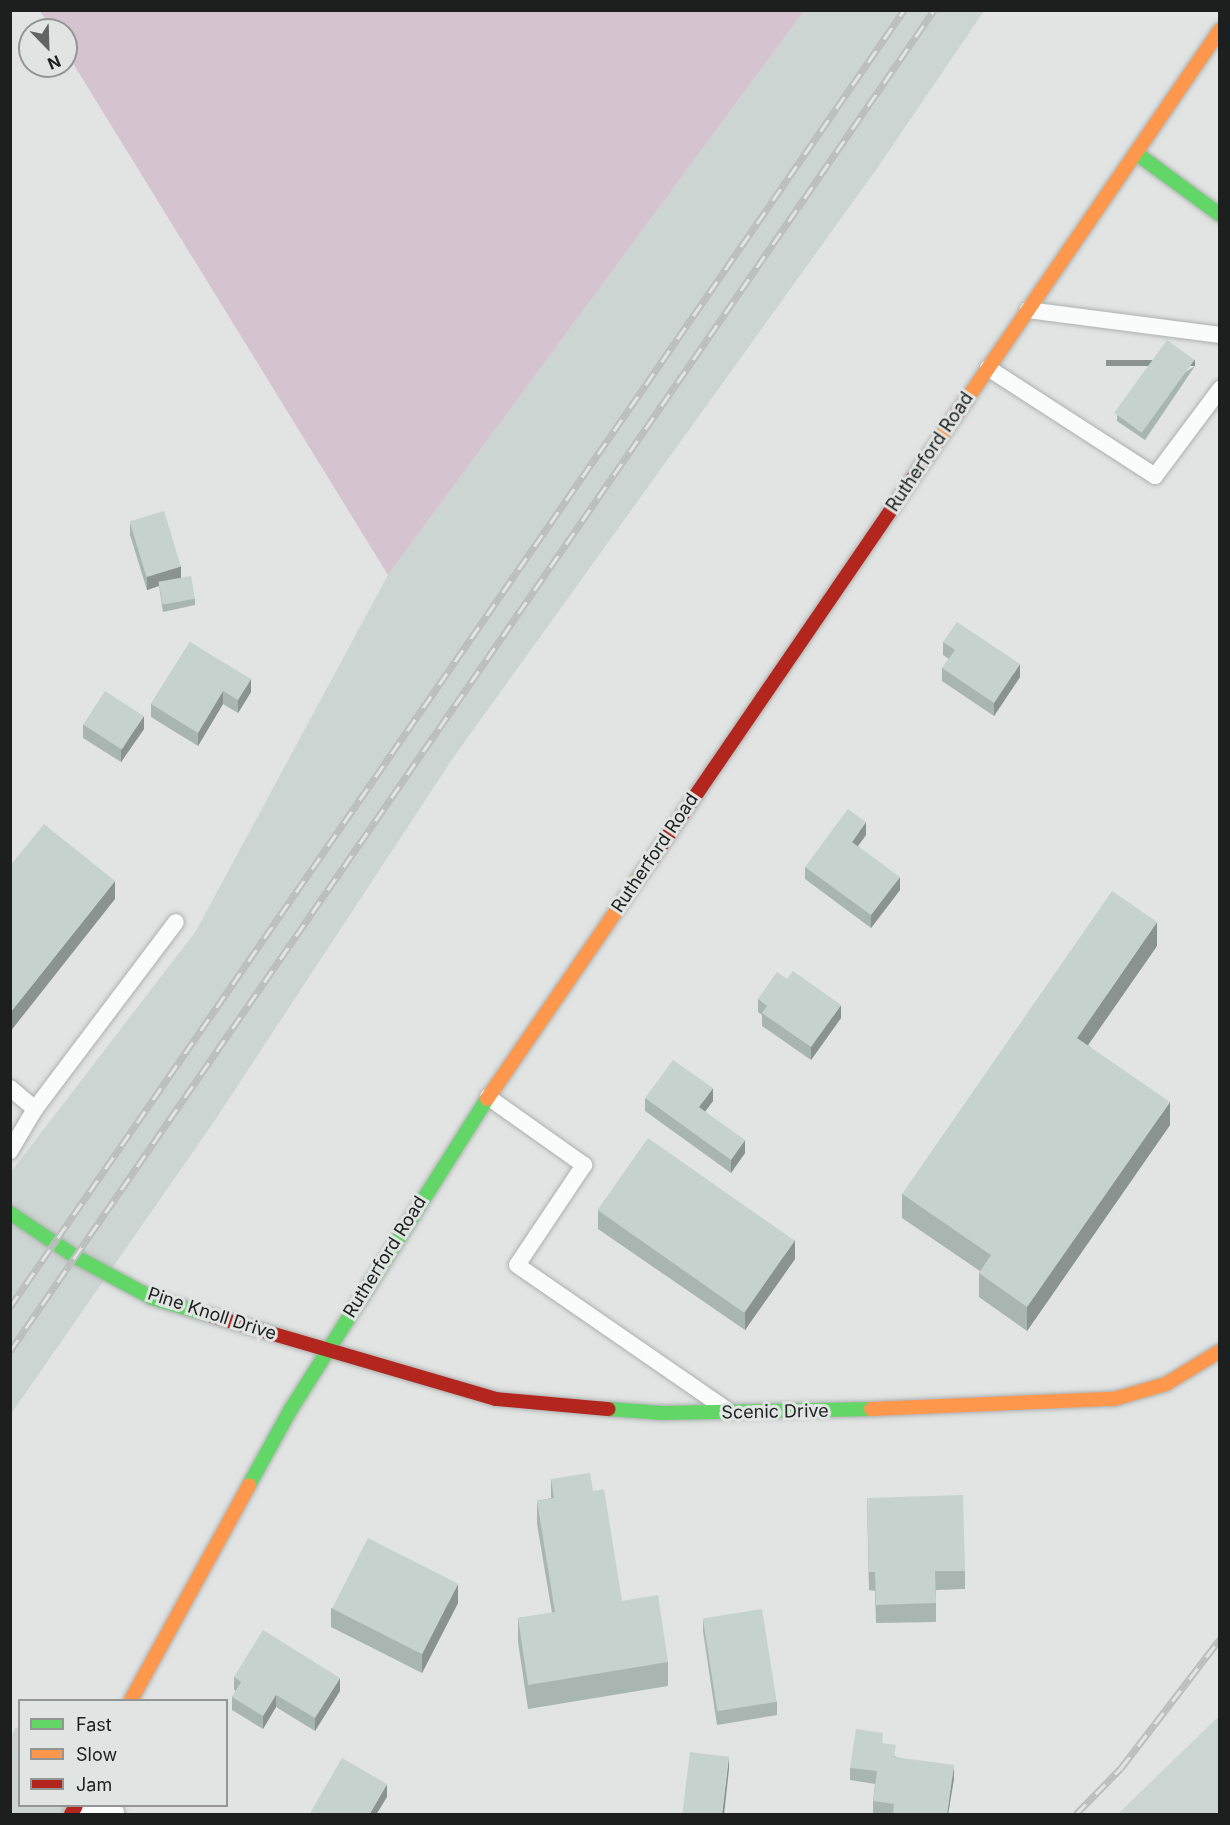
<!DOCTYPE html>
<style>
body{margin:0}
#map{position:relative;width:1230px;height:1825px;overflow:hidden;background:#e1e4e3;font-family:Inter,sans-serif}
div>[style]{position:absolute}
[style*='--x']{left:calc(var(--x)*1px);top:calc(var(--y)*1px);width:calc(var(--w)*1px);rotate:calc(var(--a)*1deg)}
.built>*{inset:0;background:#cdd5d2}
.green>*{inset:0;background:#d5c4cf}
.roads{filter:drop-shadow(0 0 2px #adb0af) drop-shadow(0 0 2px #adb0af)}
.lane>*{height:16px;margin:-8px;padding:0 8px;transform-origin:8px;border-radius:8px;background:#fafbfb}
.street>*{height:33px;margin:-16.5px;padding:0 16.5px;transform-origin:16.5px;border-radius:16.5px;background:#fafbfb}
.fast>*{height:14px;margin:-7px;padding:0 7px;transform-origin:7px;border-radius:7px;background:#63d668}
.slow>*{height:14px;margin:-7px;padding:0 7px;transform-origin:7px;border-radius:7px;background:#ff974d}
.jam>*{height:14px;margin:-7px;padding:0 7px;transform-origin:7px;border-radius:7px;background:#b3261e}
.rail>*{height:7px;margin-top:-3.5px;transform-origin:0;background:repeating-linear-gradient(90deg,#e0e5e3 0 14px,#bcbebe 0 28px);box-sizing:border-box;border-block:2px solid #bcbebe}
.wall>*{inset:0;background:#a9b5b0}
.shaded-wall>*{inset:0;background:#8a9390;transform-origin:0 0}
.building>*{inset:0;background:#c5d2cd;transform-origin:0 0}
span{translate:-50% -50%;white-space:nowrap;text-align:center;line-height:1.15;-webkit-text-stroke:6px #e0e5e3;paint-order:stroke}
.street-label{font-size:18px;color:#1d1e1e}
.frame{position:absolute;inset:0;border:12px solid #1d1e1e;pointer-events:none}
.legend{position:absolute;left:18px;top:1699px;width:210px;height:108px;box-sizing:border-box;background:#e0e5e3;border:2px solid #929594;margin:0;padding:8px 10px;list-style:none;font-size:18px;color:#1d1e1e}
.legend li{display:flex;align-items:center;gap:12px;height:30px}
.legend b{width:30px;border:2px solid #929594}
.north{position:absolute;left:18px;top:18px;width:60px;height:60px;box-sizing:border-box;background:#e0e5e3;border:2px solid #929594;border-radius:50%;rotate:157deg;font-size:16px;font-weight:700;line-height:24px;text-align:center;color:#1d1e1e}
.north::after{content:'';display:block;margin:auto;width:21px;height:27px;background:#626363;clip-path:polygon(50% 0,100% 100%,50% 72%,0 100%)}
</style>
<div id="map">
<div class="built">
<i style="clip-path:polygon(804px 11px,984px 11px,878px 167px,453px 758px,215px 1120px,11px 1414px,11px 1172px,196px 931px,388px 575px)"></i>
<i style="clip-path:polygon(1219px 1716px,1219px 1814px,1118px 1814px)"></i>
<i style="clip-path:polygon(16px 1727px,20px 1730px,20px 1806px,112px 1806px,123px 1814px,11px 1814px,10px 1739px)"></i>
</div>
<div class="green">
<i style="clip-path:polygon(40px 11px,804px 11px,388px 575px,66px 52px,66px 30px,52px 30px)"></i>
</div>
<div class="roads">
<div class="lane">
<i style="--x:1028;--y:310;--w:194;--a:7.4"></i>
<i style="--x:988;--y:368;--w:199;--a:32.9"></i>
<i style="--x:1155;--y:476;--w:109;--a:-53.2"></i>
<i style="--x:10;--y:1088;--w:33;--a:40"></i>
<i style="--x:35;--y:1109;--w:49;--a:120.8"></i>
<i style="--x:488;--y:1097;--w:118;--a:35.3"></i>
<i style="--x:584;--y:1165;--w:120;--a:123.8"></i>
<i style="--x:517;--y:1265;--w:254;--a:34.6"></i>
<i style="--x:35;--y:1109;--w:234;--a:-53"></i>
</div>
<div class="street">
<i style="--x:90;--y:1806;--w:19;--a:25"></i>
</div>
<div class="fast">
<i style="--x:1136;--y:153;--w:104;--a:36.4"></i>
<i style="--x:10;--y:1213;--w:79;--a:33.7"></i>
<i style="--x:76;--y:1257;--w:86;--a:28.3"></i>
<i style="--x:152;--y:1298;--w:63;--a:16.7"></i>
<i style="--x:609;--y:1409;--w:53;--a:4.3"></i>
<i style="--x:662;--y:1413;--w:209;--a:-1.1"></i>
<i style="--x:249;--y:1485;--w:87;--a:-61.1"></i>
<i style="--x:291;--y:1409;--w:367;--a:-57.7"></i>
</div>
<div class="slow">
<i style="--x:930;--y:453;--w:513;--a:-55.57"></i>
<i style="--x:487;--y:1099;--w:288;--a:-55.5"></i>
<i style="--x:871;--y:1409;--w:243;--a:-2.4"></i>
<i style="--x:1114;--y:1399;--w:54;--a:-16.1"></i>
<i style="--x:1166;--y:1384;--w:63;--a:-31.4"></i>
<i style="--x:131;--y:1700;--w:245;--a:-61.2"></i>
</div>
<div class="jam">
<i style="--x:650;--y:862;--w:496;--a:-55.6"></i>
<i style="--x:212;--y:1316;--w:296;--a:16.3"></i>
<i style="--x:496;--y:1399;--w:113;--a:5.1"></i>
<i style="--x:71;--y:1814;--w:9;--a:-58"></i>
</div>
</div>
<div class="rail">
<i style="--x:10;--y:1307;--w:1575;--a:-55.42"></i>
<i style="--x:10;--y:1351;--w:1629;--a:-55.43"></i>
<i style="--x:1076;--y:1814;--w:64;--a:-45.6"></i>
<i style="--x:1121;--y:1768;--w:163;--a:-52.5"></i>
</div>
<div class="wall">
<i style="clip-path:polygon(1195px 366px,1145px 440px,1117px 421px,1117px 415px)"></i>
<i style="clip-path:polygon(130px 522px,181px 578px,195px 599px,195px 605px,163px 612px,159px 586px,147px 590px,130px 535px)"></i>
<i style="clip-path:polygon(190px 642px,251px 692px,238px 713px,223px 704px,198px 746px,151px 717px,151px 704px)"></i>
<i style="clip-path:polygon(943px 642px,1020px 677px,994px 716px,942px 681px,942px 668px,949px 659px,943px 655px)"></i>
<i style="clip-path:polygon(83px 725px,144px 729px,121px 762px,83px 738px)"></i>
<i style="clip-path:polygon(866px 835px,858px 846px,900px 890px,871px 928px,805px 879px,805px 867px)"></i>
<i style="clip-path:polygon(1157px 946px,1088px 1045px,1170px 1125px,1027px 1331px,979px 1297px,979px 1273px,980px 1271px,902px 1218px,902px 1194px)"></i>
<i style="clip-path:polygon(758px 999px,841px 1018px,811px 1060px,762px 1026px,762px 1015px,758px 1012px)"></i>
<i style="clip-path:polygon(645px 1098px,713px 1101px,705px 1111px,745px 1153px,731px 1173px,645px 1111px)"></i>
<i style="clip-path:polygon(598px 1210px,795px 1259px,745px 1330px,598px 1229px)"></i>
<i style="clip-path:polygon(551px 1479px,593px 1491px,622px 1601px,668px 1662px,668px 1686px,528px 1709px,518px 1642px,518px 1618px,552px 1613px,537px 1524px,537px 1501px,551px 1498px)"></i>
<i style="clip-path:polygon(867px 1498px,965px 1571px,965px 1589px,936px 1590px,936px 1622px,876px 1623px,875px 1591px,869px 1590px)"></i>
<i style="clip-path:polygon(458px 1603px,422px 1673px,331px 1627px,331px 1608px)"></i>
<i style="clip-path:polygon(703px 1619px,777px 1702px,777px 1715px,717px 1725px,703px 1631px)"></i>
<i style="clip-path:polygon(234px 1677px,340px 1691px,315px 1731px,276px 1707px,263px 1729px,232px 1710px,232px 1697px,236px 1691px,234px 1690px)"></i>
<i style="clip-path:polygon(883px 1744px,896px 1757px,954px 1778px,948px 1815px,873px 1814px,873px 1801px,875px 1784px,850px 1780px,850px 1768px)"></i>
</div>
<div class="shaded-wall">
<i style="left:1195px;top:360px;width:6px;height:89px;rotate:90deg"></i>
<i style="clip-path:polygon(181px 566px,181px 579px,159px 582px,159px 586px,147px 590px,147px 577px)"></i>
<i style="clip-path:polygon(1020px 664px,1020px 677px,994px 716px,994px 703px)"></i>
<i style="clip-path:polygon(251px 679px,251px 692px,238px 713px,238px 700px)"></i>
<i style="clip-path:polygon(223px 691px,223px 704px,198px 746px,198px 733px)"></i>
<i style="clip-path:polygon(144px 716px,144px 729px,121px 762px,121px 750px)"></i>
<i style="clip-path:polygon(866px 822px,866px 835px,852px 854px,852px 842px)"></i>
<i style="clip-path:polygon(900px 877px,900px 890px,871px 928px,871px 915px)"></i>
<i style="clip-path:polygon(115px 881px,115px 899px,10px 1032px,10px 1013px)"></i>
<i style="clip-path:polygon(1157px 922px,1157px 946px,1077px 1061px,1077px 1038px)"></i>
<i style="clip-path:polygon(841px 1005px,841px 1018px,811px 1060px,811px 1047px)"></i>
<i style="clip-path:polygon(713px 1088px,713px 1101px,699px 1120px,699px 1107px)"></i>
<i style="clip-path:polygon(1170px 1102px,1170px 1125px,1027px 1331px,1027px 1307px)"></i>
<i style="clip-path:polygon(745px 1140px,745px 1153px,731px 1173px,731px 1160px)"></i>
<i style="clip-path:polygon(795px 1240px,795px 1259px,745px 1330px,745px 1312px)"></i>
<i style="clip-path:polygon(458px 1584px,458px 1603px,422px 1673px,422px 1654px)"></i>
<i style="clip-path:polygon(340px 1678px,340px 1691px,315px 1731px,315px 1718px)"></i>
<i style="clip-path:polygon(276px 1695px,276px 1707px,263px 1729px,263px 1716px)"></i>
<i style="clip-path:polygon(729px 1757px,729px 1769px,724px 1815px,722px 1815px)"></i>
<i style="clip-path:polygon(954px 1765px,954px 1778px,948px 1815px,947px 1815px)"></i>
<i style="clip-path:polygon(387px 1784px,387px 1797px,376px 1815px,369px 1815px)"></i>
</div>
<div class="building">
<i style="left:1167px;top:340px;width:34px;height:90px;rotate:36deg"></i>
<i style="left:164px;top:511px;width:58px;height:36px;rotate:73deg"></i>
<i style="left:191px;top:576px;width:23px;height:33px;rotate:80deg"></i>
<i style="clip-path:polygon(957px 622px,1020px 664px,994px 703px,942px 668px,955px 650px,943px 642px)"></i>
<i style="clip-path:polygon(190px 642px,251px 679px,238px 700px,223px 691px,198px 733px,151px 704px)"></i>
<i style="left:105px;top:691px;width:46px;height:40px;rotate:33deg"></i>
<i style="clip-path:polygon(848px 809px,866px 822px,852px 842px,900px 877px,871px 915px,805px 867px)"></i>
<i style="clip-path:polygon(44px 824px,115px 881px,10px 1013px,10px 866px)"></i>
<i style="clip-path:polygon(1112px 891px,1157px 922px,1077px 1038px,1170px 1102px,1027px 1307px,979px 1273px,991px 1255px,902px 1194px)"></i>
<i style="clip-path:polygon(793px 971px,841px 1005px,811px 1047px,762px 1013px,767px 1006px,758px 999px,777px 972px,787px 979px)"></i>
<i style="clip-path:polygon(673px 1060px,713px 1088px,699px 1107px,745px 1140px,731px 1160px,645px 1098px)"></i>
<i style="left:648px;top:1138px;width:179px;height:88px;rotate:35deg"></i>
<i style="clip-path:polygon(590px 1473px,593px 1491px,604px 1489px,622px 1601px,658px 1595px,668px 1662px,528px 1685px,518px 1618px,555px 1612px,537px 1501px,554px 1498px,551px 1479px)"></i>
<i style="clip-path:polygon(963px 1495px,965px 1571px,935px 1571px,936px 1603px,876px 1605px,875px 1572px,869px 1572px,867px 1498px)"></i>
<i style="left:368px;top:1538px;width:101px;height:79px;rotate:27deg"></i>
<i style="left:762px;top:1609px;width:94px;height:60px;rotate:81deg"></i>
<i style="clip-path:polygon(263px 1630px,340px 1678px,315px 1718px,276px 1695px,263px 1716px,232px 1697px,241px 1682px,234px 1677px)"></i>
<i style="clip-path:polygon(856px 1729px,883px 1733px,882px 1743px,896px 1745px,894px 1757px,954px 1765px,947px 1815px,927px 1815px,916px 1813px,916px 1815px,893px 1815px,894px 1804px,873px 1801px,877px 1771px,850px 1768px)"></i>
<i style="left:690px;top:1752px;width:39px;height:63px;rotate:7deg"></i>
<i style="clip-path:polygon(342px 1758px,387px 1784px,369px 1815px,309px 1815px)"></i>
</div>
<div class="street-label">
<span style="left:930px;top:452px;rotate:-56deg">Rutherford Road</span>
<span style="left:655px;top:853px;rotate:-56deg">Rutherford Road</span>
<span style="left:385px;top:1257px;rotate:-58deg">Rutherford Road</span>
<span style="left:212px;top:1314px;rotate:18deg">Pine Knoll Drive</span>
<span style="left:775px;top:1412px;rotate:-1deg">Scenic Drive</span>
</div>
<div class="frame"></div>
<ul class="legend">
<li><b style="height:8px;background:#63d668"></b>Fast</li>
<li><b style="height:8px;background:#ff974d"></b>Slow</li>
<li><b style="height:8px;background:#b3261e"></b>Jam</li>
</ul>
<div class="north">N</div>
</div>
